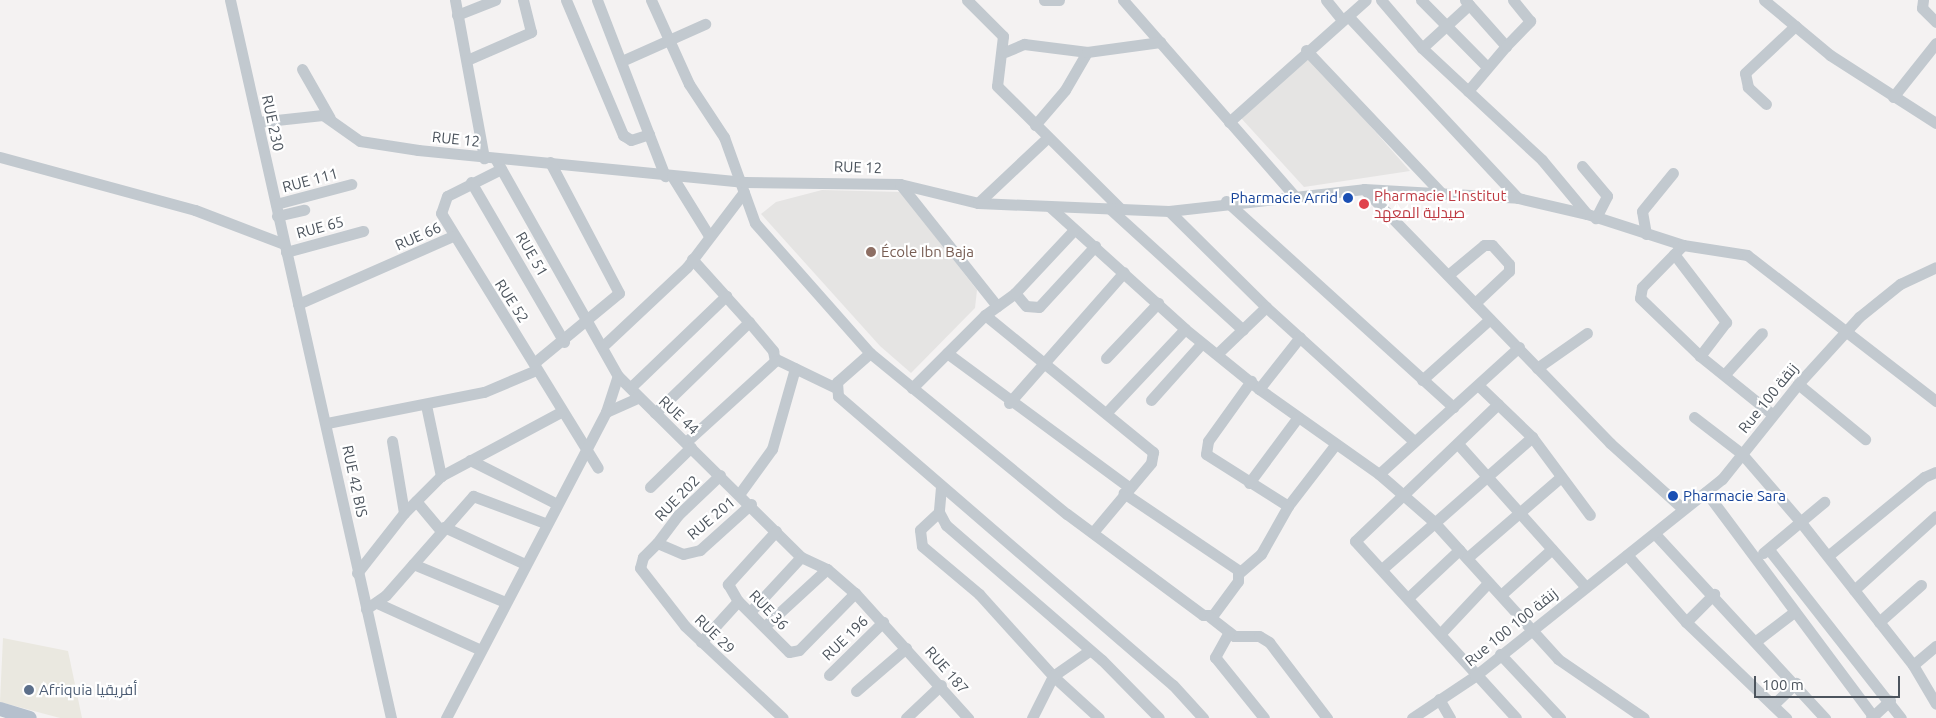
<!DOCTYPE html>
<meta charset="utf-8">
<style>
body{margin:0}
#map{position:relative;width:1936px;height:718px;overflow:hidden;background:#f4f2f2;font-family:Ubuntu,Cairo,sans-serif}
div>[style]{position:absolute}
[style*='--x']{left:calc(var(--x)*1px);top:calc(var(--y)*1px);width:calc(var(--w)*1px);rotate:calc(var(--a)*1deg)}
.commercial>*{inset:0;background:#eae8e0}
.education>*{inset:0;background:#e5e4e3}
.minor>*{height:11px;margin:-5.5px;padding:0 5.5px;transform-origin:5.5px;border-radius:5.5px;background:#c2c9cf}
.major>*{height:14px;margin:-7px;padding:0 7px;transform-origin:7px;border-radius:7px;background:#b5c0cd}
.dots>*{width:14px;height:14px;translate:-50% -50%;box-sizing:border-box;border:2px solid #fff;border-radius:50%}
span{translate:-50% -50%;white-space:nowrap;text-align:center;line-height:1.15;-webkit-text-stroke:4.5px #fff;paint-order:stroke}
.street-label{font-size:15px;color:#4c545d}
.health-label{font-size:15px;color:#be3a42}
.left{translate:0 -50%;text-align:left}
.transit-label{font-size:15px;color:#164399}
.right{translate:-100% -50%;text-align:right}
.education-label{font-size:15px;color:#785e54}
.service-label{font-size:15px;color:#4e5e75}
.scale{position:absolute;left:1754px;top:676px;width:146px;height:22px;box-sizing:border-box;border:2px solid #4c545d;border-top:0;padding-left:6px;font-size:15px;line-height:18px;white-space:nowrap;color:#4c545d;-webkit-text-stroke:4px #fff;paint-order:stroke}
</style>
<div id="map">
<div class="commercial">
<i style="clip-path:polygon(3px 638px,68px 651px,82px 718px,60px 718px,0 702px)"></i>
</div>
<div class="education">
<i style="clip-path:polygon(1306px 53px,1410px 171px,1304px 187px,1241px 118px)"></i>
<i style="clip-path:polygon(822px 190px,901px 192px,977px 290px,975px 308px,911px 373px,880px 346px,761px 214px,776px 202px)"></i>
</div>
<div class="minor">
<i style="--x:230;--y:0;--w:736;--a:77.36"></i>
<i style="--x:455;--y:0;--w:161;--a:79.6"></i>
<i style="--x:566;--y:0;--w:147;--a:67.1"></i>
<i style="--x:623;--y:135;--w:9;--a:32"></i>
<i style="--x:631;--y:140;--w:19;--a:-18"></i>
<i style="--x:597;--y:0;--w:189;--a:68.9"></i>
<i style="--x:651;--y:0;--w:92;--a:65.7"></i>
<i style="--x:689;--y:84;--w:64;--a:56.6"></i>
<i style="--x:724;--y:137;--w:91;--a:70.2"></i>
<i style="--x:755;--y:223;--w:174;--a:48.5"></i>
<i style="--x:870;--y:353;--w:254;--a:39.3"></i>
<i style="--x:1067;--y:514;--w:169;--a:36.6"></i>
<i style="--x:1203;--y:615;--w:10;--a:0"></i>
<i style="--x:1213;--y:615;--w:42;--a:-53.7"></i>
<i style="--x:1238;--y:581;--w:11;--a:-90"></i>
<i style="--x:1238;--y:570;--w:138;--a:-146"></i>
<i style="--x:967;--y:0;--w:51;--a:45"></i>
<i style="--x:1003;--y:36;--w:50;--a:96.8"></i>
<i style="--x:997;--y:86;--w:175;--a:44.8"></i>
<i style="--x:1044;--y:0;--w:15;--a:0"></i>
<i style="--x:1123;--y:0;--w:258;--a:48.8"></i>
<i style="--x:1326;--y:0;--w:26;--a:51"></i>
<i style="--x:1381;--y:0;--w:63;--a:49.5"></i>
<i style="--x:1422;--y:48;--w:164;--a:43"></i>
<i style="--x:1542;--y:160;--w:70;--a:50.2"></i>
<i style="--x:1421;--y:0;--w:94;--a:45.4"></i>
<i style="--x:1465;--y:0;--w:62;--a:48.3"></i>
<i style="--x:1506;--y:46;--w:59;--a:130.2"></i>
<i style="--x:1764;--y:0;--w:86;--a:39.8"></i>
<i style="--x:1830;--y:55;--w:126;--a:32.7"></i>
<i style="--x:1923;--y:0;--w:8;--a:97"></i>
<i style="--x:1922;--y:8;--w:20;--a:45"></i>
<i style="--x:457;--y:15;--w:41;--a:-21.5"></i>
<i style="--x:1348;--y:16;--w:249;--a:47"></i>
<i style="--x:1506;--y:46;--w:35;--a:-46"></i>
<i style="--x:1530;--y:21;--w:27;--a:-129"></i>
<i style="--x:1422;--y:48;--w:64;--a:-42.5"></i>
<i style="--x:1306;--y:50;--w:198;--a:46.6"></i>
<i style="--x:1005;--y:52;--w:21;--a:-23"></i>
<i style="--x:1024;--y:44;--w:64;--a:7.2"></i>
<i style="--x:467;--y:60;--w:70;--a:-23.6"></i>
<i style="--x:531;--y:32;--w:33;--a:-104"></i>
<i style="--x:624;--y:60;--w:89;--a:-24"></i>
<i style="--x:302;--y:69;--w:56;--a:60.3"></i>
<i style="--x:1893;--y:97;--w:69;--a:-51.5"></i>
<i style="--x:1766;--y:104;--w:25;--a:-137"></i>
<i style="--x:1748;--y:87;--w:14;--a:-102"></i>
<i style="--x:1745;--y:73;--w:69;--a:-43.2"></i>
<i style="--x:258;--y:122;--w:65;--a:-6.1"></i>
<i style="--x:323;--y:115;--w:45;--a:35.1"></i>
<i style="--x:360;--y:141;--w:59;--a:8.8"></i>
<i style="--x:418;--y:150;--w:328;--a:5.6"></i>
<i style="--x:744;--y:182;--w:156;--a:0.7"></i>
<i style="--x:900;--y:184;--w:80;--a:13.7"></i>
<i style="--x:978;--y:203;--w:191;--a:2.4"></i>
<i style="--x:1169;--y:211;--w:196;--a:-6.4"></i>
<i style="--x:1364;--y:189;--w:154;--a:3.3"></i>
<i style="--x:1518;--y:198;--w:71;--a:13.1"></i>
<i style="--x:1587;--y:214;--w:101;--a:17.9"></i>
<i style="--x:1683;--y:245;--w:65;--a:8.9"></i>
<i style="--x:1747;--y:255;--w:239;--a:37.7"></i>
<i style="--x:1229;--y:122;--w:183;--a:-41.7"></i>
<i style="--x:1035;--y:125;--w:46;--a:-49.4"></i>
<i style="--x:1065;--y:90;--w:44;--a:-59.9"></i>
<i style="--x:1087;--y:52;--w:74;--a:-7.8"></i>
<i style="--x:0;--y:157;--w:202;--a:15.2"></i>
<i style="--x:195;--y:210;--w:95;--a:20.9"></i>
<i style="--x:495;--y:158;--w:250;--a:60.6"></i>
<i style="--x:618;--y:376;--w:257;--a:44.7"></i>
<i style="--x:801;--y:557;--w:29;--a:25"></i>
<i style="--x:827;--y:569;--w:37;--a:41"></i>
<i style="--x:855;--y:593;--w:169;--a:47.9"></i>
<i style="--x:1582;--y:166;--w:39;--a:50"></i>
<i style="--x:1607;--y:196;--w:25;--a:117"></i>
<i style="--x:501;--y:169;--w:60;--a:153.4"></i>
<i style="--x:447;--y:196;--w:18;--a:109"></i>
<i style="--x:441;--y:213;--w:299;--a:58.4"></i>
<i style="--x:672;--y:176;--w:68;--a:58.2"></i>
<i style="--x:471;--y:182;--w:185;--a:59.8"></i>
<i style="--x:900;--y:184;--w:156;--a:51.5"></i>
<i style="--x:1364;--y:189;--w:354;--a:45.9"></i>
<i style="--x:1610;--y:443;--w:98;--a:42.1"></i>
<i style="--x:1226;--y:201;--w:307;--a:42.2"></i>
<i style="--x:978;--y:203;--w:96;--a:-43.3"></i>
<i style="--x:276;--y:204;--w:78;--a:-14.9"></i>
<i style="--x:1049;--y:206;--w:183;--a:42.1"></i>
<i style="--x:1185;--y:329;--w:95;--a:39"></i>
<i style="--x:1259;--y:389;--w:147;--a:35.3"></i>
<i style="--x:1379;--y:474;--w:72;--a:41"></i>
<i style="--x:1433;--y:521;--w:186;--a:47.8"></i>
<i style="--x:1558;--y:659;--w:104;--a:34.5"></i>
<i style="--x:1109;--y:208;--w:181;--a:42.3"></i>
<i style="--x:1169;--y:211;--w:136;--a:44.7"></i>
<i style="--x:1266;--y:307;--w:200;--a:42.2"></i>
<i style="--x:277;--y:216;--w:28;--a:-13"></i>
<i style="--x:1646;--y:234;--w:23;--a:-100"></i>
<i style="--x:1642;--y:211;--w:49;--a:-50.8"></i>
<i style="--x:1683;--y:245;--w:59;--a:134.3"></i>
<i style="--x:1642;--y:287;--w:11;--a:100"></i>
<i style="--x:1640;--y:298;--w:83;--a:44"></i>
<i style="--x:1700;--y:356;--w:92;--a:38.9"></i>
<i style="--x:286;--y:252;--w:80;--a:-15.3"></i>
<i style="--x:1674;--y:254;--w:86;--a:52.6"></i>
<i style="--x:1726;--y:322;--w:43;--a:127.4"></i>
<i style="--x:692;--y:259;--w:85;--a:47.9"></i>
<i style="--x:1448;--y:275;--w:47;--a:-39.8"></i>
<i style="--x:1484;--y:245;--w:8;--a:0"></i>
<i style="--x:1492;--y:245;--w:25;--a:48"></i>
<i style="--x:1509;--y:264;--w:7;--a:90"></i>
<i style="--x:1509;--y:271;--w:47;--a:136.7"></i>
<i style="--x:1015;--y:293;--w:17;--a:50"></i>
<i style="--x:1026;--y:306;--w:13;--a:4"></i>
<i style="--x:1039;--y:307;--w:83;--a:-47.4"></i>
<i style="--x:298;--y:304;--w:169;--a:-23.7"></i>
<i style="--x:985;--y:315;--w:217;--a:39.2"></i>
<i style="--x:1153;--y:452;--w:11;--a:100"></i>
<i style="--x:1151;--y:463;--w:90;--a:130"></i>
<i style="--x:603;--y:346;--w:115;--a:-43.2"></i>
<i style="--x:687;--y:267;--w:94;--a:-52.8"></i>
<i style="--x:870;--y:353;--w:44;--a:138.7"></i>
<i style="--x:837;--y:382;--w:14;--a:86"></i>
<i style="--x:838;--y:396;--w:442;--a:40.8"></i>
<i style="--x:1173;--y:685;--w:45;--a:47.7"></i>
<i style="--x:947;--y:353;--w:226;--a:36.4"></i>
<i style="--x:1217;--y:354;--w:68;--a:-43.8"></i>
<i style="--x:1106;--y:358;--w:76;--a:-46.6"></i>
<i style="--x:776;--y:359;--w:67;--a:25.8"></i>
<i style="--x:534;--y:363;--w:110;--a:-39.5"></i>
<i style="--x:619;--y:293;--w:148;--a:-117.8"></i>
<i style="--x:1537;--y:368;--w:61;--a:-35"></i>
<i style="--x:1725;--y:374;--w:55;--a:-47.9"></i>
<i style="--x:1422;--y:380;--w:91;--a:-41.9"></i>
<i style="--x:1798;--y:384;--w:87;--a:39.4"></i>
<i style="--x:1479;--y:386;--w:74;--a:43.9"></i>
<i style="--x:1532;--y:437;--w:97;--a:53.4"></i>
<i style="--x:631;--y:387;--w:132;--a:-43.8"></i>
<i style="--x:912;--y:388;--w:103;--a:-45"></i>
<i style="--x:985;--y:315;--w:37;--a:-36"></i>
<i style="--x:1015;--y:293;--w:86;--a:-46.9"></i>
<i style="--x:1259;--y:389;--w:66;--a:-51.7"></i>
<i style="--x:1151;--y:400;--w:76;--a:-48.2"></i>
<i style="--x:1009;--y:403;--w:174;--a:-48.7"></i>
<i style="--x:1498;--y:404;--w:198;--a:136.2"></i>
<i style="--x:1355;--y:541;--w:239;--a:47.7"></i>
<i style="--x:426;--y:405;--w:73;--a:78.1"></i>
<i style="--x:606;--y:412;--w:35;--a:-24"></i>
<i style="--x:1107;--y:412;--w:114;--a:-46.8"></i>
<i style="--x:655;--y:413;--w:131;--a:-44.1"></i>
<i style="--x:749;--y:322;--w:38;--a:50"></i>
<i style="--x:773;--y:351;--w:10;--a:79"></i>
<i style="--x:775;--y:361;--w:120;--a:137.7"></i>
<i style="--x:1694;--y:417;--w:61;--a:37.6"></i>
<i style="--x:1742;--y:454;--w:87;--a:49.2"></i>
<i style="--x:1799;--y:520;--w:184;--a:51.8"></i>
<i style="--x:1913;--y:665;--w:45;--a:59.5"></i>
<i style="--x:327;--y:423;--w:160;--a:-11.2"></i>
<i style="--x:484;--y:392;--w:56;--a:-22.9"></i>
<i style="--x:392;--y:441;--w:73;--a:80.5"></i>
<i style="--x:1458;--y:444;--w:191;--a:48.2"></i>
<i style="--x:470;--y:460;--w:95;--a:26.8"></i>
<i style="--x:1379;--y:474;--w:189;--a:-42.2"></i>
<i style="--x:1249;--y:483;--w:82;--a:-53.4"></i>
<i style="--x:650;--y:487;--w:57;--a:-44.3"></i>
<i style="--x:941;--y:487;--w:25;--a:95"></i>
<i style="--x:939;--y:512;--w:15;--a:62"></i>
<i style="--x:946;--y:525;--w:206;--a:40.9"></i>
<i style="--x:1102;--y:660;--w:81;--a:45.5"></i>
<i style="--x:1706;--y:492;--w:279;--a:53.3"></i>
<i style="--x:740;--y:493;--w:54;--a:-54"></i>
<i style="--x:772;--y:449;--w:84;--a:-74.1"></i>
<i style="--x:416;--y:501;--w:39;--a:50"></i>
<i style="--x:751;--y:504;--w:69;--a:138"></i>
<i style="--x:700;--y:550;--w:17;--a:167"></i>
<i style="--x:683;--y:554;--w:28;--a:-157"></i>
<i style="--x:657;--y:543;--w:20;--a:135"></i>
<i style="--x:643;--y:557;--w:11;--a:105"></i>
<i style="--x:640;--y:568;--w:73;--a:52.2"></i>
<i style="--x:685;--y:626;--w:134;--a:43.2"></i>
<i style="--x:1288;--y:506;--w:77;--a:-52.4"></i>
<i style="--x:939;--y:512;--w:26;--a:137"></i>
<i style="--x:920;--y:530;--w:16;--a:83"></i>
<i style="--x:922;--y:546;--w:75;--a:40.1"></i>
<i style="--x:979;--y:594;--w:110;--a:47.9"></i>
<i style="--x:1053;--y:676;--w:62;--a:42.4"></i>
<i style="--x:444;--y:527;--w:89;--a:24.6"></i>
<i style="--x:776;--y:531;--w:72;--a:132.2"></i>
<i style="--x:728;--y:584;--w:20;--a:60"></i>
<i style="--x:738;--y:601;--w:72;--a:45"></i>
<i style="--x:789;--y:652;--w:10;--a:-11"></i>
<i style="--x:799;--y:650;--w:80;--a:-45.5"></i>
<i style="--x:1655;--y:534;--w:251;--a:47.3"></i>
<i style="--x:657;--y:543;--w:35;--a:-53"></i>
<i style="--x:678;--y:515;--w:58;--a:-43.6"></i>
<i style="--x:1770;--y:551;--w:212;--a:51.9"></i>
<i style="--x:1763;--y:553;--w:80;--a:-39.9"></i>
<i style="--x:1627;--y:555;--w:89;--a:48.6"></i>
<i style="--x:1686;--y:622;--w:139;--a:43.8"></i>
<i style="--x:1829;--y:555;--w:123;--a:-39.4"></i>
<i style="--x:1924;--y:477;--w:13;--a:-23"></i>
<i style="--x:1467;--y:558;--w:124;--a:-40.8"></i>
<i style="--x:413;--y:564;--w:100;--a:22.4"></i>
<i style="--x:1382;--y:569;--w:200;--a:-41.3"></i>
<i style="--x:357;--y:573;--w:76;--a:-51.9"></i>
<i style="--x:404;--y:513;--w:52;--a:-45"></i>
<i style="--x:441;--y:476;--w:136;--a:-28.1"></i>
<i style="--x:1239;--y:573;--w:29;--a:-41"></i>
<i style="--x:1261;--y:554;--w:55;--a:-60.6"></i>
<i style="--x:1288;--y:506;--w:97;--a:-147.6"></i>
<i style="--x:1206;--y:454;--w:13;--a:-81"></i>
<i style="--x:1208;--y:441;--w:74;--a:-54.4"></i>
<i style="--x:1854;--y:590;--w:110;--a:-42.1"></i>
<i style="--x:1502;--y:594;--w:67;--a:-42"></i>
<i style="--x:1409;--y:597;--w:69;--a:-43.2"></i>
<i style="--x:377;--y:603;--w:114;--a:24.3"></i>
<i style="--x:366;--y:609;--w:24;--a:-35"></i>
<i style="--x:386;--y:595;--w:132;--a:-48.7"></i>
<i style="--x:473;--y:496;--w:77;--a:20.6"></i>
<i style="--x:750;--y:612;--w:75;--a:-47.2"></i>
<i style="--x:1210;--y:617;--w:31;--a:38"></i>
<i style="--x:1234;--y:636;--w:25;--a:0"></i>
<i style="--x:1259;--y:636;--w:12;--a:31"></i>
<i style="--x:1269;--y:642;--w:96;--a:52.7"></i>
<i style="--x:1686;--y:622;--w:40;--a:-45"></i>
<i style="--x:1879;--y:622;--w:56;--a:-41.4"></i>
<i style="--x:765;--y:626;--w:84;--a:-42.6"></i>
<i style="--x:1229;--y:632;--w:29;--a:119"></i>
<i style="--x:1215;--y:657;--w:78;--a:51.2"></i>
<i style="--x:1441;--y:633;--w:69;--a:-46.8"></i>
<i style="--x:1756;--y:641;--w:48;--a:-37.3"></i>
<i style="--x:701;--y:642;--w:55;--a:-47.9"></i>
<i style="--x:1500;--y:654;--w:88;--a:46.8"></i>
<i style="--x:1913;--y:665;--w:30;--a:-40"></i>
<i style="--x:829;--y:675;--w:76;--a:-44.5"></i>
<i style="--x:856;--y:691;--w:66;--a:-40.7"></i>
<i style="--x:1439;--y:699;--w:22;--a:60"></i>
<i style="--x:1773;--y:705;--w:32;--a:-44"></i>
<i style="--x:446;--y:718;--w:345;--a:-62.4"></i>
<i style="--x:606;--y:412;--w:38;--a:-72"></i>
<i style="--x:906;--y:718;--w:48;--a:-43.3"></i>
<i style="--x:1032;--y:718;--w:47;--a:-63.4"></i>
<i style="--x:1053;--y:676;--w:44;--a:-34.8"></i>
<i style="--x:1412;--y:718;--w:76;--a:-33.7"></i>
<i style="--x:1475;--y:676;--w:316;--a:-38.6"></i>
<i style="--x:1722;--y:479;--w:122;--a:-51.3"></i>
<i style="--x:1798;--y:384;--w:91;--a:-47.7"></i>
<i style="--x:1859;--y:317;--w:53;--a:-38.8"></i>
<i style="--x:1900;--y:284;--w:40;--a:-25"></i>
<i style="--x:1871;--y:718;--w:26;--a:-43"></i>
</div>
<div class="major">
<i style="--x:0;--y:709;--w:31;--a:17"></i>
</div>
<div class="dots">
<i style="left:1348px;top:198px;background:#1a4fb4"></i>
<i style="left:1364px;top:204px;background:#e0444e"></i>
<i style="left:871px;top:252px;background:#8d6e63"></i>
<i style="left:1673px;top:496px;background:#1a4fb4"></i>
<i style="left:29px;top:690px;background:#5c6f8a"></i>
</div>
<div class="street-label">
<span style="left:273px;top:123px;rotate:78deg">RUE 230</span>
<span style="left:456px;top:139px;rotate:6deg">RUE 12</span>
<span style="left:858px;top:167px;rotate:2deg">RUE 12</span>
<span style="left:310px;top:180px;rotate:-15deg">RUE 111</span>
<span style="left:320px;top:227px;rotate:-15deg">RUE 65</span>
<span style="left:418px;top:236px;rotate:-24deg">RUE 66</span>
<span style="left:532px;top:254px;rotate:60deg">RUE 51</span>
<span style="left:512px;top:301px;rotate:57deg">RUE 52</span>
<span style="left:1768px;top:398px;rotate:-51deg">Rue 100 زنقة</span>
<span style="left:679px;top:415px;rotate:43deg">RUE 44</span>
<span style="left:355px;top:481px;rotate:78deg">RUE 42 BIS</span>
<span style="left:677px;top:498px;rotate:-46deg">RUE 202</span>
<span style="left:711px;top:518px;rotate:-40deg">RUE 201</span>
<span style="left:769px;top:610px;rotate:46deg">RUE 36</span>
<span style="left:1511px;top:627px;rotate:-39deg">Rue 100 زنقة 100</span>
<span style="left:715px;top:634px;rotate:44deg">RUE 29</span>
<span style="left:845px;top:638px;rotate:-44deg">RUE 196</span>
<span style="left:947px;top:670px;rotate:49deg">RUE 187</span>
</div>
<div class="health-label">
<span class="left" style="left:1374px;top:204px">Pharmacie L'Institut<br>صيدلية المعهد</span>
</div>
<div class="transit-label">
<span class="right" style="left:1338px;top:198px">Pharmacie Arrid</span>
<span class="left" style="left:1683px;top:496px">Pharmacie Sara</span>
</div>
<div class="education-label">
<span class="left" style="left:881px;top:252px">École Ibn Baja</span>
</div>
<div class="service-label">
<span class="left" style="left:39px;top:690px">Afriquia أفريقيا</span>
</div>
<div class="scale">100 m</div>
</div>
